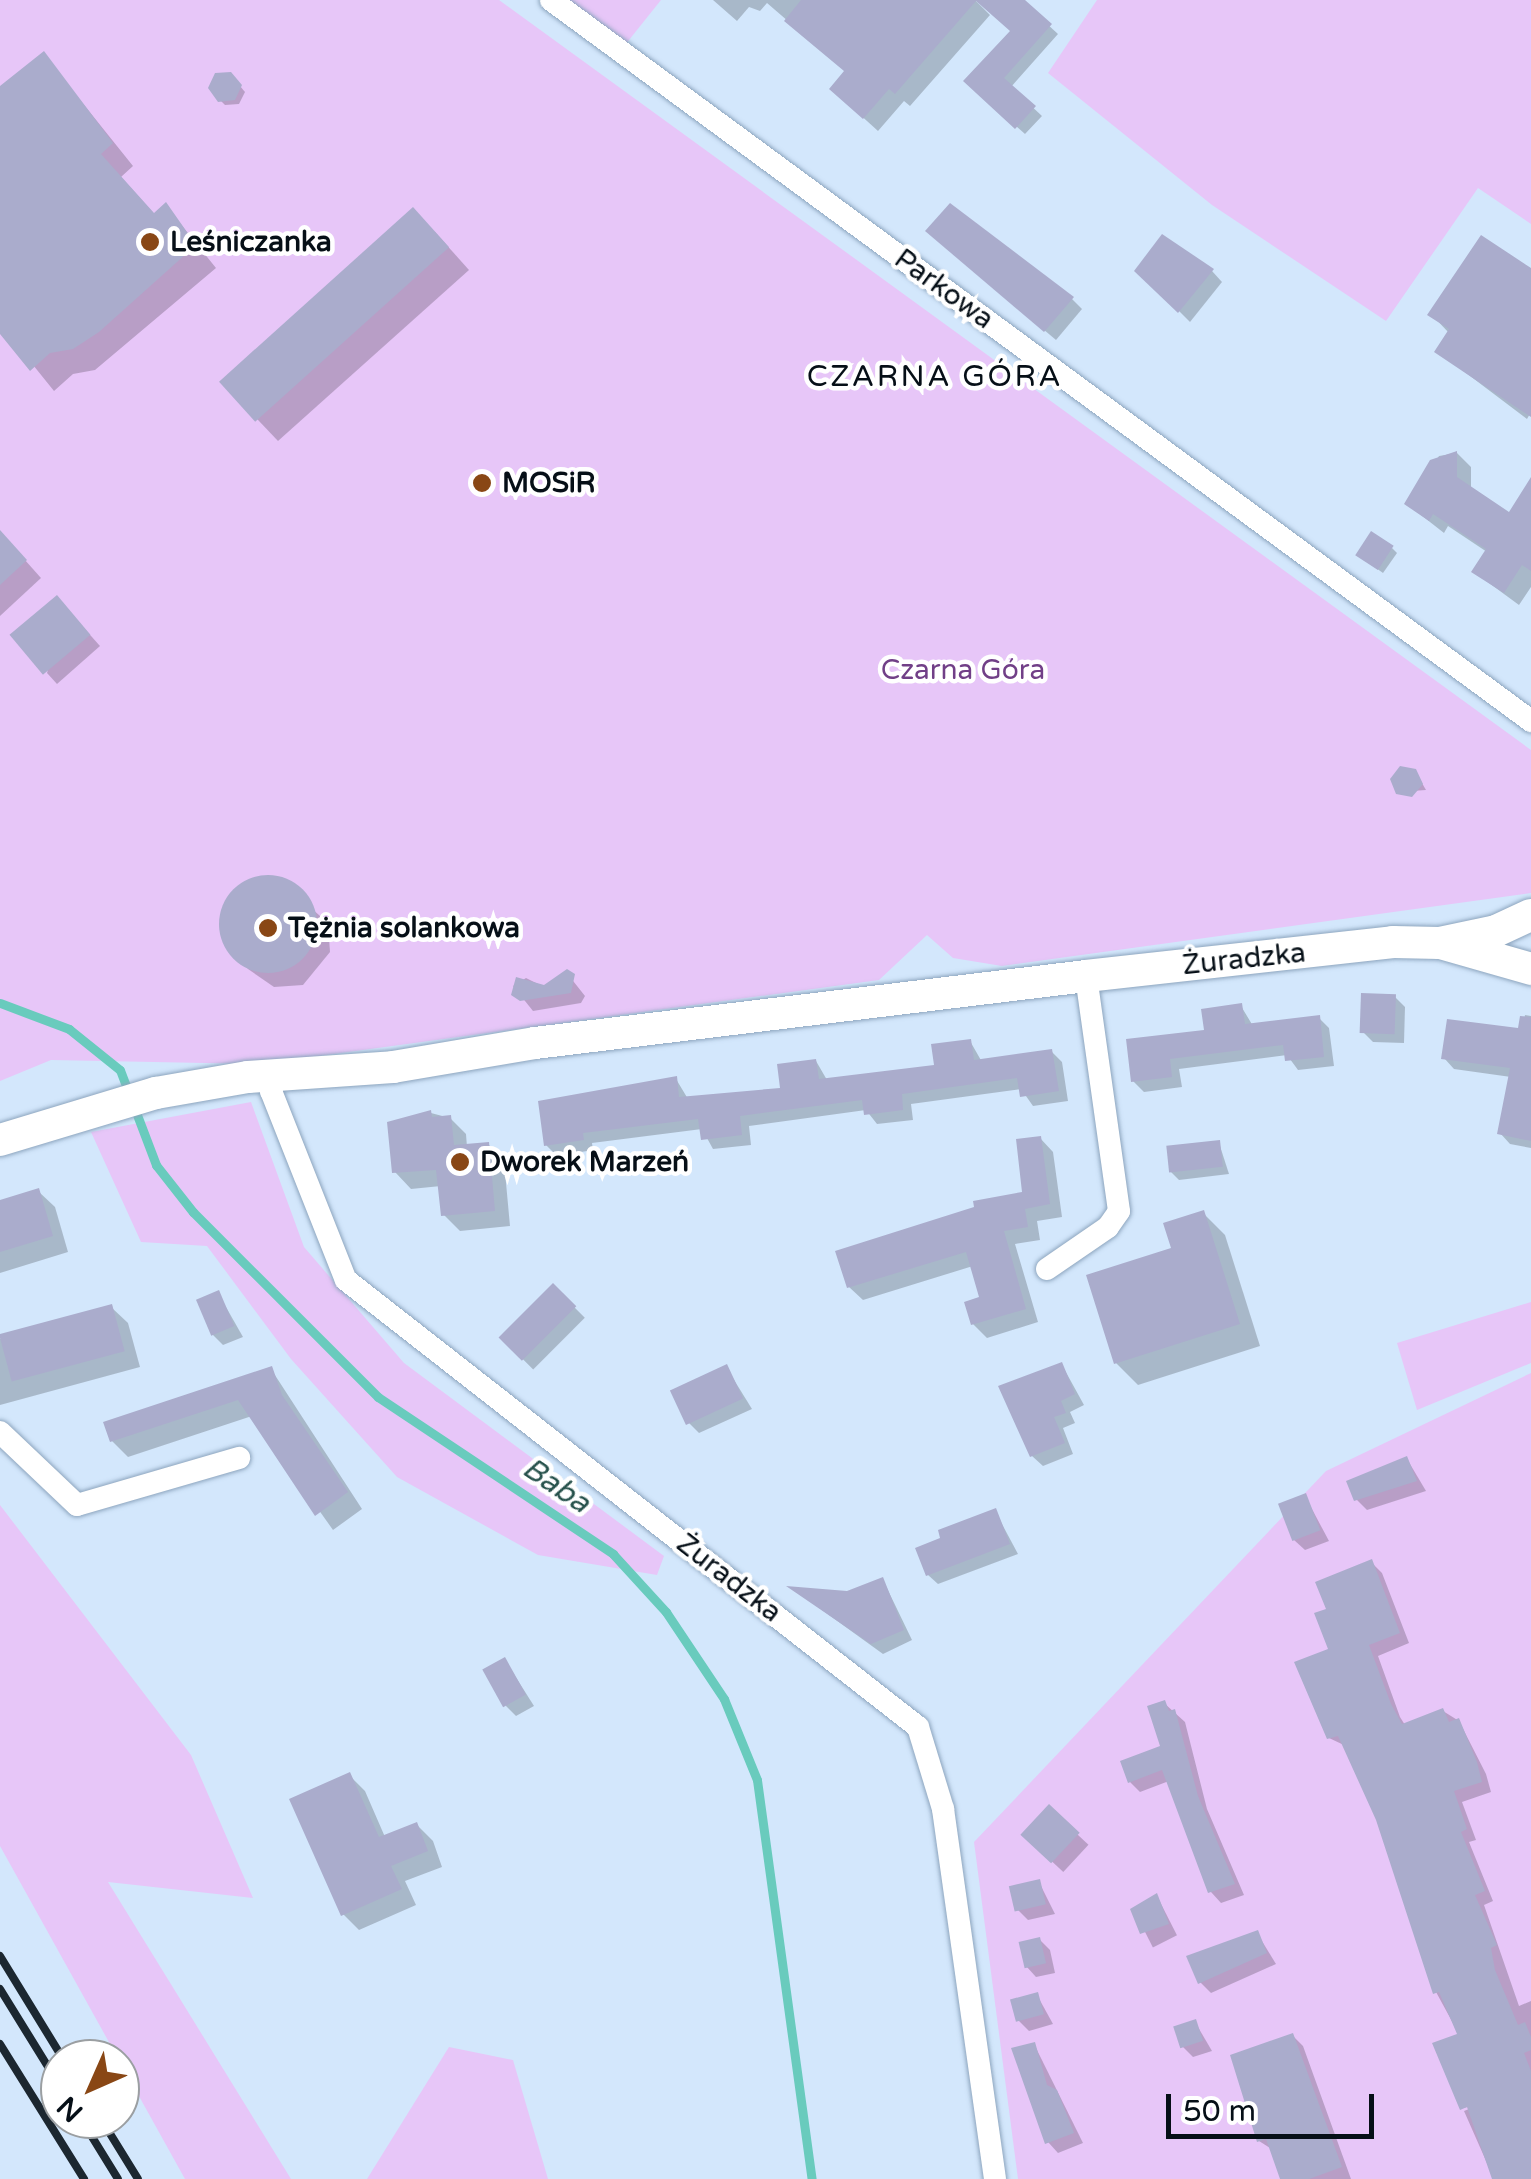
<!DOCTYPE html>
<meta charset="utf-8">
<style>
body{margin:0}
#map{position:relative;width:1531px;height:2179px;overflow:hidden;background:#d3e7fc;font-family:"Varela Round",sans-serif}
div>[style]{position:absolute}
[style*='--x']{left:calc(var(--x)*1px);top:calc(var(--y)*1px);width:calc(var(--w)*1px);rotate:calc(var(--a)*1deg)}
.green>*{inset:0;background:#e7c6f8}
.shadow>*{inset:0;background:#0003;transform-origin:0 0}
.stream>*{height:9px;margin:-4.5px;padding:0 4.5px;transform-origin:4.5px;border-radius:4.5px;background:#69cbbd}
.building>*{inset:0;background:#aaaccc;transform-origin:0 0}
.round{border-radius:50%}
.roads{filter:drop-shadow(0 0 2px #8da5be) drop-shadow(0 0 2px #8da5be)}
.street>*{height:22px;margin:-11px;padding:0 11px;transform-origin:11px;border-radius:11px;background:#fff}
.secondary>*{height:32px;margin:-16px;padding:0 16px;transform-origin:16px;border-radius:16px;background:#fff}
.rail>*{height:8px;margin:-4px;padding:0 4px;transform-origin:4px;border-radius:4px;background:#1c2730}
.dots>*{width:28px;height:28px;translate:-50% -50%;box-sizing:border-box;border:5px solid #fff;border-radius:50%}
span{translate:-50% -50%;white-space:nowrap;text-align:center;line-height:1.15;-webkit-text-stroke:9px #fff;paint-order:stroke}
.poi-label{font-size:28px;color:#060f17;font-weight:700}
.left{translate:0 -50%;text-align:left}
.street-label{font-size:28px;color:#060f17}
.park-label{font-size:28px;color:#713f87}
.neighbourhood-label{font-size:30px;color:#060f17;letter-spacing:2.5px}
.water-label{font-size:30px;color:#26514b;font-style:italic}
.north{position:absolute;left:40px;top:2039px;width:100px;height:100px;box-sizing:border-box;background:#fff;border:2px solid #9b9fa2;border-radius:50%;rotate:225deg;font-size:28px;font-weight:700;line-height:40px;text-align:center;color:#060f17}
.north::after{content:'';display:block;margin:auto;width:35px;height:45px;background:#894715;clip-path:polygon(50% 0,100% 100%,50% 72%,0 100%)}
.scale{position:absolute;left:1166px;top:2094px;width:208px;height:45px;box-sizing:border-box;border:5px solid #060f17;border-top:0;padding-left:12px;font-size:30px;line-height:35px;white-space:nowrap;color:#060f17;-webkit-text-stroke:8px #fff;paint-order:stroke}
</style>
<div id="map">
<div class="green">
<i style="clip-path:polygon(0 0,499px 0,1531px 750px,1531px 893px,1002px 966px,953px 958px,927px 935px,879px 980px,260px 1064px,51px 1060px,0 1081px)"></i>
<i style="clip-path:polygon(567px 0,661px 0,625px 45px)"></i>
<i style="clip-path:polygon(1097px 0,1531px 0,1531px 224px,1478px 188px,1386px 321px,1212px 205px,1048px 73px)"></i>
<i style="clip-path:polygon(251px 1102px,304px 1247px,404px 1363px,664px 1556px,657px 1575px,538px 1555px,397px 1477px,291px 1359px,207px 1246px,141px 1242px,91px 1132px)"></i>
<i style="clip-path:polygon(1531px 1302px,1531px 1363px,1417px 1410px,1397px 1343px)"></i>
<i style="clip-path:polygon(1531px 1373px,1531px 2179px,1018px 2179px,974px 1842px,1326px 1471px)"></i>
<i style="clip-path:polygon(0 1505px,191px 1755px,253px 1898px,108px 1882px,291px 2179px,185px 2179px,0 1846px)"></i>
<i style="clip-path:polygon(449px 2047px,513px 2060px,548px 2179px,367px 2179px)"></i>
</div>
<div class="shadow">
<i style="clip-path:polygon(713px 0,975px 0,990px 15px,910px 106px,904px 101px,878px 131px,846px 102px,847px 72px,767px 3px,760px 11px,749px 7px,737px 21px)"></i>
<i style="clip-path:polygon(1011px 0,1021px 0,1058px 34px,1011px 87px,1042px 116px,1025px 134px,966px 81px,1013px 31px)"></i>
<i style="clip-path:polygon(44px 55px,133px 166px,121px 177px,155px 215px,166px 206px,216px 268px,95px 370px,73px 374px,54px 391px,0 324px,0 93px)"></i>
<i style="clip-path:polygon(235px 80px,245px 92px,239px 104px,225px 105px,220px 100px)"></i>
<i style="clip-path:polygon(435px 232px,469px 270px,278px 441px,222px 382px)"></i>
<i style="clip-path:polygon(939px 241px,1072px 299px,1082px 309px,1056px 340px)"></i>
<i style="clip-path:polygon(1138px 270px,1212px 271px,1222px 282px,1190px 322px)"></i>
<i style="clip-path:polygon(1531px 278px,1531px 412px,1527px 419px,1437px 351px,1449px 333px,1431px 314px)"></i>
<i style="clip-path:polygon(1457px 453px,1471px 467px,1471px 489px,1510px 515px,1531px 481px,1531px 587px,1519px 605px,1474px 572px,1487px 552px,1448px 526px,1444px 533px,1407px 504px,1439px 456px)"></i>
<i style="clip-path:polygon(0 532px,41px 578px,0 616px)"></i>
<i style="clip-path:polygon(1392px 548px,1397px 553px,1383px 573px,1362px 558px)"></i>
<i style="clip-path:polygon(67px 609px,100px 646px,57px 684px,47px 673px)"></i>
<i style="clip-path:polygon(1415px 771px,1426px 790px,1398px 792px)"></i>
<i style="clip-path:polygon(277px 878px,328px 923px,330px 952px,303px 985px,274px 987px,248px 969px,223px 938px,224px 906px,246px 882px)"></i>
<i style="clip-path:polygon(566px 972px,585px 996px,581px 1003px,533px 1011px,513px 986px,526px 978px,544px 987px)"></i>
<i style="clip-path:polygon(1395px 997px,1405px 1007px,1404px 1043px,1373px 1042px,1363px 1032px)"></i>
<i style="clip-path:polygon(1241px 1006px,1253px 1026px,1319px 1018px,1329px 1028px,1334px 1066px,1298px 1070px,1287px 1055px,1179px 1069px,1182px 1087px,1144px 1092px,1133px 1081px)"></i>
<i style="clip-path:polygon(1525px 1015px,1531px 1016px,1531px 1148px,1510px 1144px,1500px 1133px,1511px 1077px,1454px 1069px,1444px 1058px,1522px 1031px)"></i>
<i style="clip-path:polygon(970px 1041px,982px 1062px,1051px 1051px,1062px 1062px,1068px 1101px,1033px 1106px,1021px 1089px,911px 1104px,913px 1120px,877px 1124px,866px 1110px,749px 1126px,751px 1145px,713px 1149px,702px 1129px,592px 1143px,593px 1150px,557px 1156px,546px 1145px,676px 1079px,688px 1099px,783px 1090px,816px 1061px,827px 1080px,937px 1067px)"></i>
<i style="clip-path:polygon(431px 1113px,450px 1118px,466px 1134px,467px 1147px,488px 1144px,504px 1161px,510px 1226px,460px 1231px,444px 1215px,441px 1186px,411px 1189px,395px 1172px)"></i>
<i style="clip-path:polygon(1040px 1138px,1053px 1152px,1062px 1217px,1037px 1221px,1040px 1240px,1015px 1244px,1038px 1322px,987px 1338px,973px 1324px,982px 1299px,973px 1266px,863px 1300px,849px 1287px,1025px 1194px)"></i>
<i style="clip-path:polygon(1219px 1143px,1229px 1174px,1179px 1180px,1171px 1172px)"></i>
<i style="clip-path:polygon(38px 1191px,55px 1207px,68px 1252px,0 1273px,0 1202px)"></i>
<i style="clip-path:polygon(1203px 1213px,1225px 1235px,1260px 1346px,1138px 1385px,1116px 1363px,1174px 1250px)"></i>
<i style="left:553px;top:1286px;width:45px;height:73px;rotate:45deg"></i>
<i style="clip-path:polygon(218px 1293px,243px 1337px,223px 1345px,213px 1335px)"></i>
<i style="clip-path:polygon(111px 1307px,128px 1323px,140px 1367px,0 1405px,0 1339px)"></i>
<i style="clip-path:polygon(1062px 1365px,1084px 1405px,1070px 1412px,1075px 1423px,1063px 1428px,1073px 1454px,1043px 1466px,1032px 1456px)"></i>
<i style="clip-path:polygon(726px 1367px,752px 1409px,699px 1433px,689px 1423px)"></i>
<i style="clip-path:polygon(271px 1369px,362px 1509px,333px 1530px,252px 1416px,128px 1457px,112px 1441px)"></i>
<i style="clip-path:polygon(1407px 1459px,1426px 1491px,1367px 1510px,1356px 1499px)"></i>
<i style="clip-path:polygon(1305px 1496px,1329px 1541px,1305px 1550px,1294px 1540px)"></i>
<i style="clip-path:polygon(995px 1511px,1018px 1554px,938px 1584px,928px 1575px)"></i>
<i style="clip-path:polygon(1371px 1562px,1382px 1573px,1409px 1643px,1378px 1656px,1400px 1717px,1405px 1725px,1443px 1711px,1459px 1721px,1486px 1774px,1491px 1792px,1462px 1802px,1476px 1840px,1469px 1842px,1493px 1901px,1484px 1905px,1519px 2006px,1531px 2001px,1531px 2179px,1494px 2179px,1464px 2111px,1479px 2105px,1462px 2108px,1460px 2036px,1436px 1992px,1378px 1819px,1346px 1746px,1329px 1738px,1329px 1610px)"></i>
<i style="clip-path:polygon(883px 1580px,912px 1640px,883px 1654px,793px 1589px,847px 1594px)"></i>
<i style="clip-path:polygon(505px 1660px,534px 1706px,516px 1716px,506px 1706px)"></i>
<i style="clip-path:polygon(1164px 1703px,1185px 1722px,1207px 1809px,1244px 1895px,1221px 1903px,1211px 1892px,1169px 1781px,1140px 1792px,1130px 1782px,1163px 1748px)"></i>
<i style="clip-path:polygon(349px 1775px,365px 1791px,385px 1837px,417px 1825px,433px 1841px,442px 1867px,405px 1881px,416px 1905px,359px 1930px,343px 1914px)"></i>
<i style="left:1049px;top:1808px;width:54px;height:37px;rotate:43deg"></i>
<i style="clip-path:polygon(1039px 1882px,1055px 1914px,1028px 1920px,1018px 1910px)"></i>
<i style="left:1157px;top:1896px;width:44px;height:27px;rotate:63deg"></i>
<i style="clip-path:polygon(1257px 1933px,1276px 1964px,1211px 1993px,1200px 1982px)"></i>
<i style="clip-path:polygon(1039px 1939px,1050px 1950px,1055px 1973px,1036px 1977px,1026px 1966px)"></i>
<i style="clip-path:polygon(1037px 1995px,1053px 2024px,1029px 2031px,1018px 2020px)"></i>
<i style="clip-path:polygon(1195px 2022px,1212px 2051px,1193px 2057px,1183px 2047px)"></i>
<i style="clip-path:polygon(1293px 2036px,1303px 2046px,1351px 2179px,1283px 2179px,1273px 2150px,1259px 2141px)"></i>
<i style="clip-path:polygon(1034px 2044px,1083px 2143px,1058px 2153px,1048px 2142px)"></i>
</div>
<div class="stream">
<i style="--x:0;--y:1003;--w:74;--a:20.6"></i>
<i style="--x:69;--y:1029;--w:65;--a:38.8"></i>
<i style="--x:120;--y:1070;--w:102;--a:69.2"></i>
<i style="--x:156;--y:1165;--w:60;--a:51.8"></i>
<i style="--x:193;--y:1212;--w:262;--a:45"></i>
<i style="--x:378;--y:1397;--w:283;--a:33.7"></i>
<i style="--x:613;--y:1554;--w:79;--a:47.6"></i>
<i style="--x:666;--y:1612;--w:105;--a:56.3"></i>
<i style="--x:724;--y:1699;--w:87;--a:67.8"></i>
<i style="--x:757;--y:1780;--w:403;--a:82.2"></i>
</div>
<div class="building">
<i style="clip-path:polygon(801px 0,1025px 0,1052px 24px,1004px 78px,1036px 106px,1015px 129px,963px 81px,1010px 31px,976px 1px,895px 94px,889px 89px,863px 119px,829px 89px,844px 71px,784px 21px)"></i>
<i style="clip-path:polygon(44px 51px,113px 143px,101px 154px,154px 213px,166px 202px,196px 245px,99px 332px,73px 349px,50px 353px,30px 371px,0 334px,0 86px)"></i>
<i style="clip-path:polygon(231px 72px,242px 85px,235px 100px,218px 102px,208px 88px,215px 73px)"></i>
<i style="clip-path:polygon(950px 203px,1074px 297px,1044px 332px,925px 231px)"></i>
<i style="left:413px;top:207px;width:54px;height:261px;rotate:48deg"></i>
<i style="clip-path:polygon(1162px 234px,1214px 269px,1178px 313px,1134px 271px)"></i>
<i style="clip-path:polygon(1481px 235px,1531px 268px,1531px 417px,1434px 352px,1449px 329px,1427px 315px)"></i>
<i style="clip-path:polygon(1457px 451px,1457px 477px,1509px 512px,1531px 477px,1531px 571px,1522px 565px,1504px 593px,1471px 572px,1486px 549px,1433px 514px,1429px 521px,1404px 504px,1430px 460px)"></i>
<i style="clip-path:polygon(0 530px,27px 560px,0 585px)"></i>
<i style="left:1371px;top:531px;width:27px;height:29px;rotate:33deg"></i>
<i style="left:57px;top:595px;width:52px;height:62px;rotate:50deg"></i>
<i style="clip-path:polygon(1400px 766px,1416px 769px,1423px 784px,1412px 797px,1396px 794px,1390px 779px)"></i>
<i class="round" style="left:219px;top:875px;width:98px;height:98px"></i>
<i style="clip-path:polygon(567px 969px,575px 974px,571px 993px,520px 1001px,511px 995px,516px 977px,544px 985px)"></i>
<i style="left:1361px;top:993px;width:35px;height:40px;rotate:2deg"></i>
<i style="clip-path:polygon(1242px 1003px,1245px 1024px,1320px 1015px,1324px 1057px,1285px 1061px,1283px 1045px,1170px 1059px,1172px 1077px,1131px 1082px,1126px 1039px,1204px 1030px,1201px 1009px)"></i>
<i style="clip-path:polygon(1520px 1016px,1531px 1017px,1531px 1141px,1497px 1134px,1510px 1068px,1441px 1059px,1447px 1019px,1518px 1028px)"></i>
<i style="clip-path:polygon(971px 1039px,974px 1060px,1052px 1049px,1059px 1091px,1020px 1097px,1017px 1078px,902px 1094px,903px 1110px,864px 1115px,862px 1100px,740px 1116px,742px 1135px,701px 1140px,698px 1119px,583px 1133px,584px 1140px,544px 1146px,538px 1101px,677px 1076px,679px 1097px,780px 1088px,777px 1064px,816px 1059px,819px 1079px,934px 1065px,931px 1044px)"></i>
<i style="clip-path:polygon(431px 1110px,432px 1117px,451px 1115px,454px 1145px,489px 1142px,495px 1211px,441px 1216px,436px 1170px,392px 1173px,387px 1122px)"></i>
<i style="clip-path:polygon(1041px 1136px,1050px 1204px,1025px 1209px,1028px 1227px,1004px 1231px,1026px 1309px,971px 1325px,964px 1302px,979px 1297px,966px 1252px,847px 1288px,835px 1251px,974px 1207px,973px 1201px,1022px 1192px,1016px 1139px)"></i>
<i style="left:1220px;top:1140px;width:27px;height:54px;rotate:84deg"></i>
<i style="clip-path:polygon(39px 1188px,53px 1236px,0 1252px,0 1200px)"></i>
<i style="clip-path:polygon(1204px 1210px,1240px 1324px,1114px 1364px,1086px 1275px,1171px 1248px,1163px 1223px)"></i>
<i style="left:553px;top:1283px;width:33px;height:77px;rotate:45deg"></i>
<i style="left:219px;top:1290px;width:39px;height:25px;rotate:67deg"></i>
<i style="left:112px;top:1304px;width:49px;height:117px;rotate:75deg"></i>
<i style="clip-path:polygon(1062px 1362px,1075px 1394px,1061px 1401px,1066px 1413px,1054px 1417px,1065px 1443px,1030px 1457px,998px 1386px)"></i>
<i style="left:727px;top:1364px;width:38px;height:63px;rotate:65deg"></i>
<i style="clip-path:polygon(272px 1366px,282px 1395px,348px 1492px,315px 1516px,238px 1400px,110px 1442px,103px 1422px)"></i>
<i style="clip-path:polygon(1407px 1456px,1417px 1481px,1354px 1501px,1346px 1481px)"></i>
<i style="left:1306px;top:1493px;width:40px;height:30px;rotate:69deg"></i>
<i style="clip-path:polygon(996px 1508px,1010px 1544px,926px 1576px,915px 1548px,940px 1538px,938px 1530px)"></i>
<i style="clip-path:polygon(1372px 1559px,1400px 1633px,1369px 1645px,1391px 1704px,1402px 1724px,1443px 1708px,1449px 1722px,1459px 1718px,1477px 1762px,1482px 1782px,1454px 1791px,1467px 1829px,1461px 1832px,1485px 1891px,1475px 1895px,1497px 1945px,1491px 1948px,1495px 1970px,1518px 2025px,1525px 2022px,1531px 2037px,1531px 2050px,1524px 2053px,1531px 2071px,1531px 2179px,1492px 2179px,1467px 2107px,1460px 2110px,1432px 2043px,1457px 2034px,1439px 1992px,1433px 1994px,1376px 1820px,1338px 1736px,1327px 1739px,1294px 1662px,1328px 1649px,1314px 1613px,1326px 1609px,1315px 1582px)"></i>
<i style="clip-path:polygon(883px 1577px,904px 1630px,871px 1644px,786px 1586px,847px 1591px)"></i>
<i style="left:505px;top:1657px;width:43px;height:26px;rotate:61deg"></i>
<i style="clip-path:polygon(1165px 1700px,1169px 1711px,1175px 1709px,1198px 1796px,1235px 1884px,1208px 1893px,1162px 1770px,1128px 1783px,1120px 1761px,1160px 1746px,1147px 1706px)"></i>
<i style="clip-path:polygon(350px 1772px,379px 1837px,417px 1822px,428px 1851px,391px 1866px,402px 1889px,341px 1916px,289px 1799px)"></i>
<i style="left:1049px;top:1804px;width:42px;height:42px;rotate:43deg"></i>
<i style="left:1040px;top:1879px;width:26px;height:32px;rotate:77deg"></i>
<i style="clip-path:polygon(1157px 1893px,1169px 1924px,1140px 1934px,1130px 1909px)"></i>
<i style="clip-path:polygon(1258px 1930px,1267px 1953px,1198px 1984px,1186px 1956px)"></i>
<i style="left:1040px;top:1937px;width:27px;height:22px;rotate:77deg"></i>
<i style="left:1038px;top:1992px;width:23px;height:29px;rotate:75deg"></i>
<i style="left:1196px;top:2019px;width:23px;height:24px;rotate:72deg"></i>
<i style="clip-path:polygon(1293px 2033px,1342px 2167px,1309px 2179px,1280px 2179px,1266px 2139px,1257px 2142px,1230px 2055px)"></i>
<i style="clip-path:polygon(1035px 2042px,1047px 2085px,1057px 2090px,1074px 2133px,1045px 2144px,1011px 2048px)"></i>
</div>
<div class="roads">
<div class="street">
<i style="--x:551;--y:0;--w:1217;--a:36.34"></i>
<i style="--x:275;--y:1080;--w:12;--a:110"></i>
<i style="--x:271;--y:1091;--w:203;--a:68.4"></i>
<i style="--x:346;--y:1280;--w:726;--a:38.01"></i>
<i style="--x:918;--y:1727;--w:86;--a:73"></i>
<i style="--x:943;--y:1809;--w:374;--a:82"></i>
<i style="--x:1047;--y:1269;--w:74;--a:-34.5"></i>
<i style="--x:1108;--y:1227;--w:19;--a:-55"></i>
<i style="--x:1119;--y:1211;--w:237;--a:-98"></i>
<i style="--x:0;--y:1432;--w:106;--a:43.5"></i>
<i style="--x:77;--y:1505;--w:169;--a:-16.2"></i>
</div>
<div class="secondary">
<i style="--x:1444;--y:944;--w:91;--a:16"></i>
<i style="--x:0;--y:1140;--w:163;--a:-16.8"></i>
<i style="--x:156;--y:1093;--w:93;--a:-9.9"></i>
<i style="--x:248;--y:1077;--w:145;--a:-3.9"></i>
<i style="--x:393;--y:1067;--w:144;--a:-9.6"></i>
<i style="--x:535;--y:1043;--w:555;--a:-6.93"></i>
<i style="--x:1086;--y:976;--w:309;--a:-6.3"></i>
<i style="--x:1393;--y:942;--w:47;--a:1.2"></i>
<i style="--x:1440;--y:943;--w:57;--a:-12.1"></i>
<i style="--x:1496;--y:931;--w:38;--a:-25"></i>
</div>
</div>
<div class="rail">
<i style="--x:0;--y:1956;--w:121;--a:58.5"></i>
<i style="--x:0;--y:1989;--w:114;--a:58.3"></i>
<i style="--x:0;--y:2044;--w:159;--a:58.1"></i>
<i style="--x:81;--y:2119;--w:70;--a:58.3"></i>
<i style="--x:101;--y:2119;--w:70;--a:58.3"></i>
</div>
<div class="dots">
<i style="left:150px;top:242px;background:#894715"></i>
<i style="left:482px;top:483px;background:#894715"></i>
<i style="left:268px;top:928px;background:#894715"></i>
<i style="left:460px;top:1162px;background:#894715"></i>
</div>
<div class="poi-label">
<span class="left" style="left:170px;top:242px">Leśniczanka</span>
<span class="left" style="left:502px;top:483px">MOSiR</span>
<span class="left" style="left:288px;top:928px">Tężnia solankowa</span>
<span class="left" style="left:480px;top:1162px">Dworek Marzeń</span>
</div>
<div class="street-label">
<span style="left:944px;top:289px;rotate:36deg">Parkowa</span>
<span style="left:1244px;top:959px;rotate:-6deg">Żuradzka</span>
<span style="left:729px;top:1578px;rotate:38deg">Żuradzka</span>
</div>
<div class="park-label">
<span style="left:963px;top:670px">Czarna Góra</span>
</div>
<div class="neighbourhood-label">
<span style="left:935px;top:377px">CZARNA GÓRA</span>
</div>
<div class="water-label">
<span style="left:556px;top:1486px;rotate:34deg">Baba</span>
</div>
<div class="north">N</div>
<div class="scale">50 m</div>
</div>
